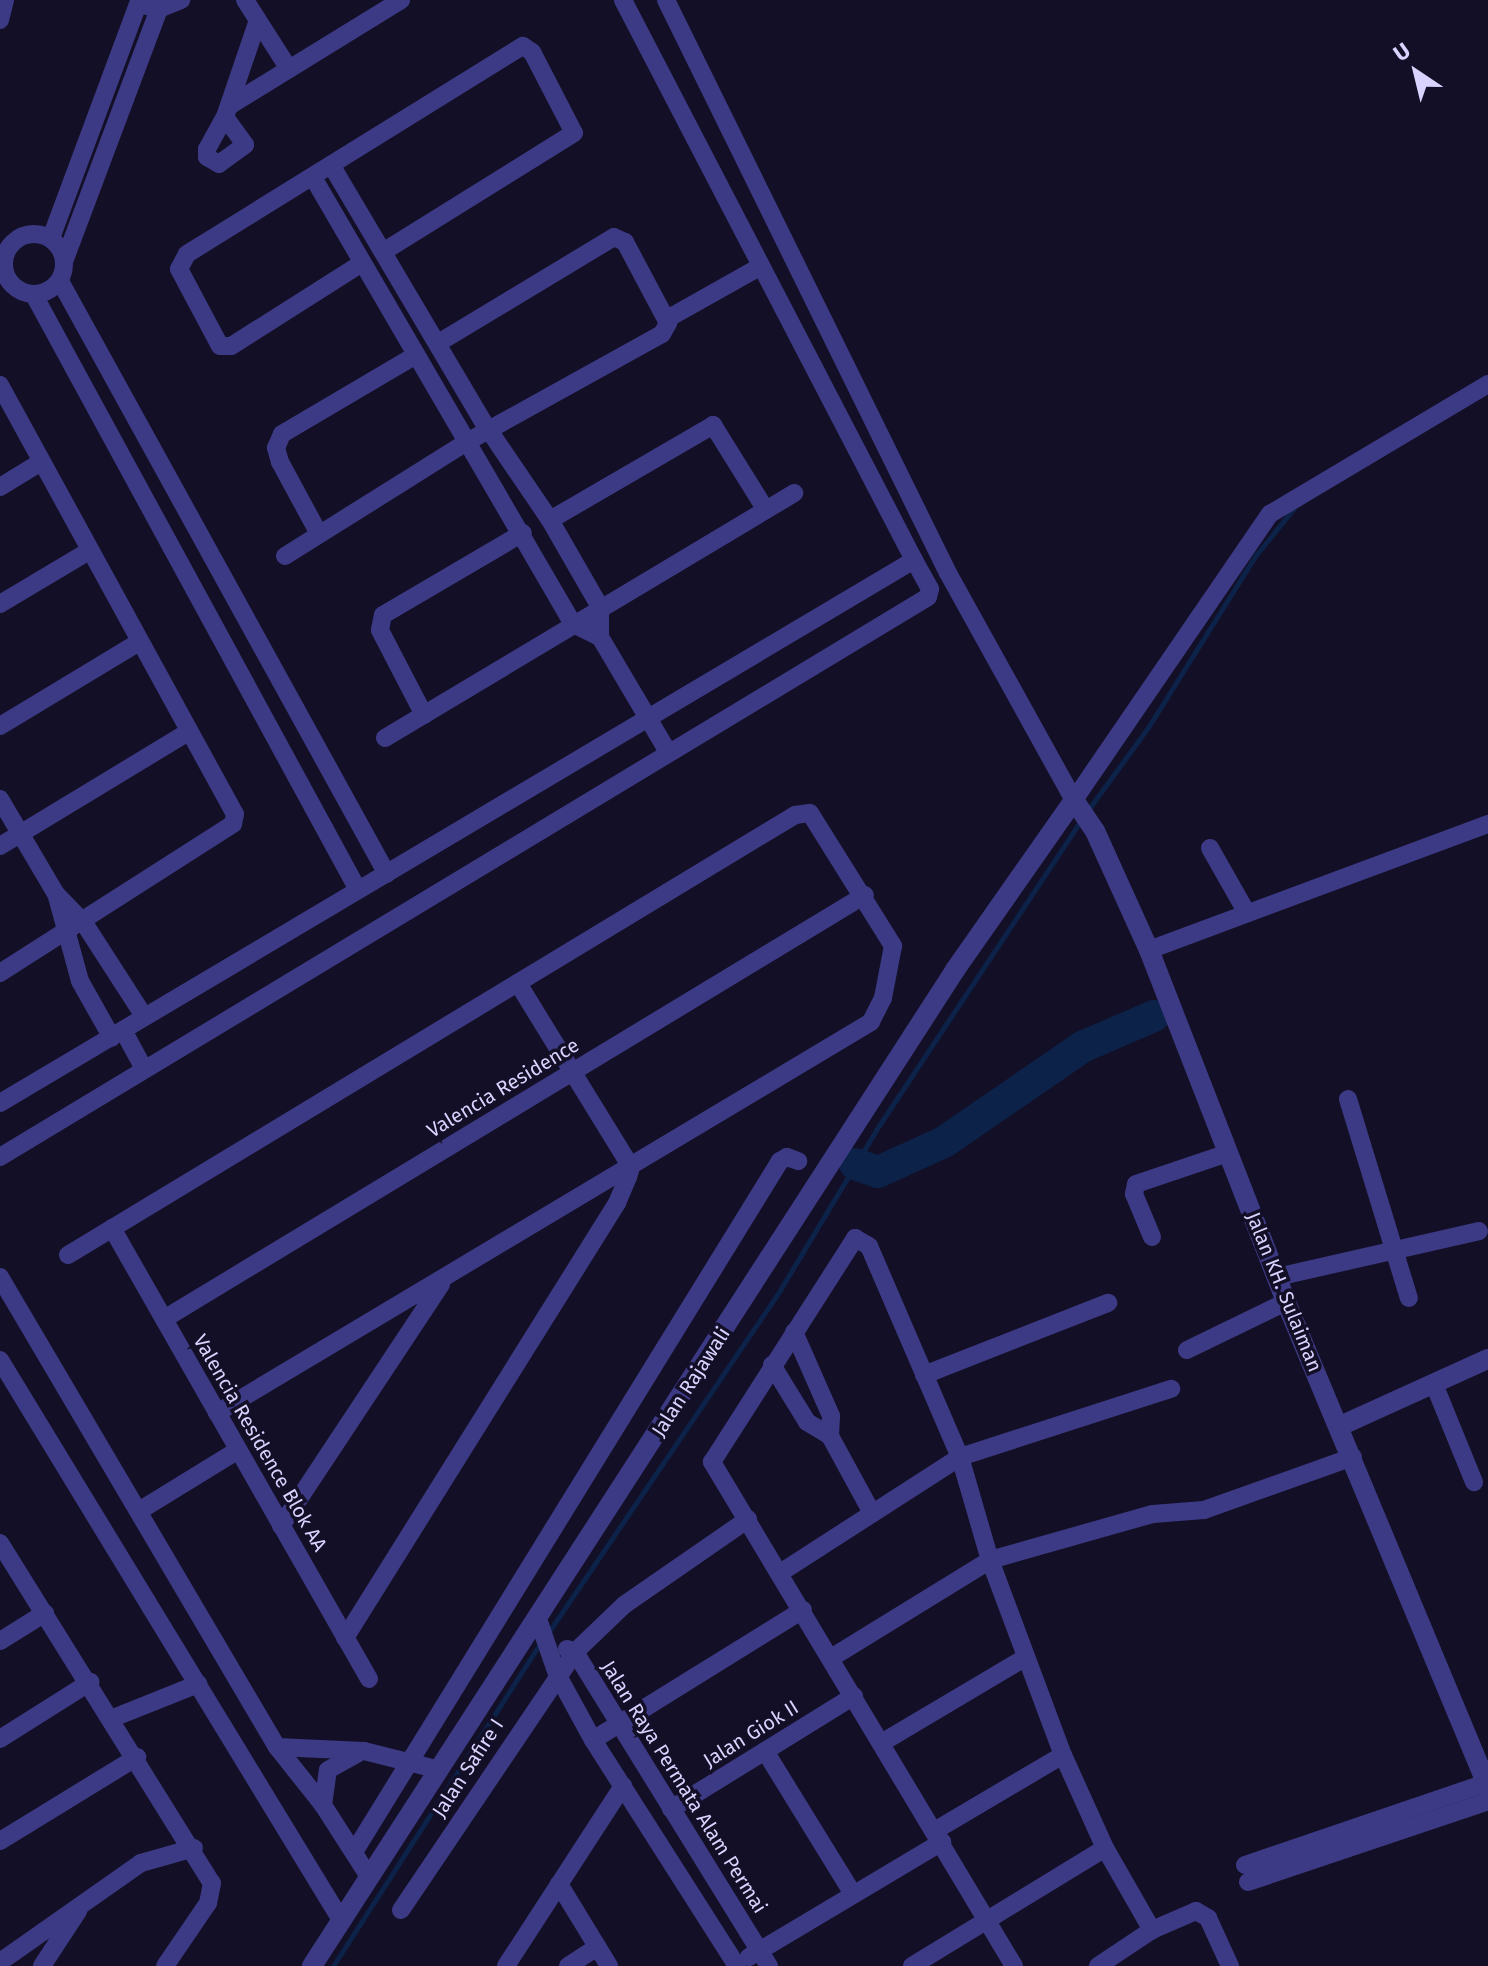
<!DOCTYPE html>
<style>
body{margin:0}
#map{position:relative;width:1488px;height:1966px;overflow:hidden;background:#130f26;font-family:"Fira Sans",sans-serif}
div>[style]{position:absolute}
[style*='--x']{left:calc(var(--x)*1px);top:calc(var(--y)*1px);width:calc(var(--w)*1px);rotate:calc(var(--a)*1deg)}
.stream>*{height:5px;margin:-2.5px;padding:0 2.5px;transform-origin:2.5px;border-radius:2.5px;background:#0c2248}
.river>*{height:32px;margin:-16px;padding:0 16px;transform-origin:16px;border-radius:16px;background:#0c2248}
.minor>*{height:18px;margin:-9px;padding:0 9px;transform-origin:9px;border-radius:9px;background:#3d3a85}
.minor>.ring{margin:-9px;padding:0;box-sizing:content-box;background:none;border:18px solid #3d3a85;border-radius:50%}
.tertiary>*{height:20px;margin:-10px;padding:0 10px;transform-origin:10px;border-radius:10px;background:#3d3a85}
span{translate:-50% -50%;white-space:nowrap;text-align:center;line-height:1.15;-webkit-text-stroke:7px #130f26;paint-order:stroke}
.street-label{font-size:20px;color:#d9d4ff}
.north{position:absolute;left:1376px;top:32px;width:80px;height:80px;-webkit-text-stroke:6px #130f26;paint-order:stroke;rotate:325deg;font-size:22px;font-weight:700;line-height:32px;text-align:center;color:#d9d4ff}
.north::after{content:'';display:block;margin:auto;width:28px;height:36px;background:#d9d4ff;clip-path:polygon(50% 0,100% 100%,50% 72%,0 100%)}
</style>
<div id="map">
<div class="stream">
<i style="--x:1088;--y:810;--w:104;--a:-54"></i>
<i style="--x:1149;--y:726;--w:202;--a:-58"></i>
<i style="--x:1256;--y:555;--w:60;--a:-51"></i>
<i style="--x:548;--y:1633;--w:414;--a:-55.9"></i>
<i style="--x:780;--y:1290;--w:187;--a:-59"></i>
<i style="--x:876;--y:1130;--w:373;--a:-56.5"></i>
<i style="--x:333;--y:1966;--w:383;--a:-57.3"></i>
</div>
<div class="river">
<i style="--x:855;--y:1164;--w:24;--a:19"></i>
<i style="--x:878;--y:1172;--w:72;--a:-24.4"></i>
<i style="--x:944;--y:1142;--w:168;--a:-34.5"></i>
<i style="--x:1082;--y:1047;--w:78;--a:-23.3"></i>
</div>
<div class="minor">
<i style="--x:245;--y:0;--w:82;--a:57.5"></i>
<i style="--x:623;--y:0;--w:631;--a:62.54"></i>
<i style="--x:666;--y:0;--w:639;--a:63.8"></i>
<i style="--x:948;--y:573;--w:260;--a:61"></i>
<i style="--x:1074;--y:800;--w:347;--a:-55.6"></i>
<i style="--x:1270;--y:514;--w:254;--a:-30.8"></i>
<i style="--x:147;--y:6;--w:12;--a:14"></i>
<i style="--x:159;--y:9;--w:24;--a:-22"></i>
<i style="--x:0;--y:20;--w:21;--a:-76"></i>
<i style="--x:229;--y:106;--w:202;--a:-31.6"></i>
<i style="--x:225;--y:117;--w:34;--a:54"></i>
<i style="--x:245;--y:145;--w:32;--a:144"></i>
<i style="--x:219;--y:164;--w:14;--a:-150"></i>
<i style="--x:207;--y:157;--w:8;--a:-90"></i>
<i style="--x:207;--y:149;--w:37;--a:-61"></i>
<i style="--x:225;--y:117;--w:102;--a:-71.2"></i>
<i style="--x:333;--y:168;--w:293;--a:59.4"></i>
<i style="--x:482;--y:420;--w:121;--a:55.8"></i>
<i style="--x:550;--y:520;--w:100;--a:60.1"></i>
<i style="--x:600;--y:607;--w:30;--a:90"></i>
<i style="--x:600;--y:637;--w:134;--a:59.4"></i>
<i style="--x:314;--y:179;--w:515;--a:59.8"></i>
<i style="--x:573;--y:624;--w:30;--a:26"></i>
<i class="ring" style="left:4px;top:234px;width:42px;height:42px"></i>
<i style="--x:51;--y:238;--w:250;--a:-69.6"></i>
<i style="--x:65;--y:259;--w:267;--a:-69.4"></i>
<i style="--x:362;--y:263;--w:155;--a:147.6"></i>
<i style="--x:231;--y:346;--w:11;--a:180"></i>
<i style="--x:220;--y:346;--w:87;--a:-118"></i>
<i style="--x:179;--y:269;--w:17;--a:-62"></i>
<i style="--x:187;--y:254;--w:395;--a:-31.8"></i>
<i style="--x:523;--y:46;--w:11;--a:34"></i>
<i style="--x:532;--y:52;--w:91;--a:62.6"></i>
<i style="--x:574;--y:133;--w:225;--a:148.1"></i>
<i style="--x:60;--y:281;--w:677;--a:61.13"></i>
<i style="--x:34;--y:295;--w:677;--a:61.43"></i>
<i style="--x:667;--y:319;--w:108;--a:-29.4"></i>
<i style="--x:0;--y:385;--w:489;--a:61.3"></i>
<i style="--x:235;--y:814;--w:10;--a:101"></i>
<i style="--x:233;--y:824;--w:277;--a:147.4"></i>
<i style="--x:0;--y:487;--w:48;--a:-31.4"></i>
<i style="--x:550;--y:520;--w:189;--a:-30.2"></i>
<i style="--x:713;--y:425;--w:100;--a:58.1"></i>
<i style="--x:319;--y:534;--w:82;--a:-118.4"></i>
<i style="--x:280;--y:462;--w:15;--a:-106"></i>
<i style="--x:276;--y:448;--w:15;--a:-67"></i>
<i style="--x:282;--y:434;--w:156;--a:-30.5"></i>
<i style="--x:285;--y:556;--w:215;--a:-32.1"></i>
<i style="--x:467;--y:442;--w:223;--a:-29"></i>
<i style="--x:662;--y:334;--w:13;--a:-61"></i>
<i style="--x:668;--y:323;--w:92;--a:-118"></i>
<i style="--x:625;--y:242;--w:12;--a:-156"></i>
<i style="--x:614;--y:237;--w:205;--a:148.9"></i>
<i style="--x:0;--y:604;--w:104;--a:-30.8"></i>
<i style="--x:424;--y:715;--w:96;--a:-117.4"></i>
<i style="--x:380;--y:630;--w:15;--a:-79"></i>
<i style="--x:383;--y:615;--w:162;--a:-30.4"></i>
<i style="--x:0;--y:726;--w:162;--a:-31.1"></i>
<i style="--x:385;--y:738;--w:477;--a:-30.9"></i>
<i style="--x:0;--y:799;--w:110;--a:59.5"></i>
<i style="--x:56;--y:894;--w:40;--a:46"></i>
<i style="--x:84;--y:923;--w:111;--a:57.2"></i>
<i style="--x:0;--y:846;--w:220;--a:-31.2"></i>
<i style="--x:1210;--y:848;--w:75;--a:60.4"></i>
<i style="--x:57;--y:897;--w:87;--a:74.7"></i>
<i style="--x:80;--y:981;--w:65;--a:60.7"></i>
<i style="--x:1149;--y:950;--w:362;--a:-20.4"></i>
<i style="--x:123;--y:1030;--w:42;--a:61.6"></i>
<i style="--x:1348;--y:1099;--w:208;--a:73"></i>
<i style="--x:0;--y:1103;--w:1063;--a:-30.71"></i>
<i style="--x:914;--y:560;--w:33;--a:61"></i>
<i style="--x:930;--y:589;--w:8;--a:104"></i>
<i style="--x:928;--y:597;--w:1084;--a:148.89"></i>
<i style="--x:112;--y:1228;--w:519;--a:60.32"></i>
<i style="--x:1152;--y:1237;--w:47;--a:-112.7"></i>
<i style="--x:1134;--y:1194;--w:10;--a:-79"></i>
<i style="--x:1136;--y:1184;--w:97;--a:-18.6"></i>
<i style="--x:68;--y:1255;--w:850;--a:-31.18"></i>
<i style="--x:795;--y:815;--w:15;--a:-8"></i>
<i style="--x:810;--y:813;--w:157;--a:58"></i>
<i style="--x:893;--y:946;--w:53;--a:100.9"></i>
<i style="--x:883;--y:998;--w:27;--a:117"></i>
<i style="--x:871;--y:1022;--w:762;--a:149.13"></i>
<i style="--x:0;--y:1277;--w:546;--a:59.49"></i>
<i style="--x:277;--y:1747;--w:74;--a:51.6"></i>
<i style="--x:323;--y:1805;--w:83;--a:57.3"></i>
<i style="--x:1277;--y:1277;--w:207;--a:-12.8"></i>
<i style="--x:164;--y:1319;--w:819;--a:-31.17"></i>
<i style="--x:794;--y:1332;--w:92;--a:66.2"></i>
<i style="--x:831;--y:1416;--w:20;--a:93"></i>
<i style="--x:830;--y:1436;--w:88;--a:61.4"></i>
<i style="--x:1187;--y:1350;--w:110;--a:-25.9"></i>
<i style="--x:0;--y:1360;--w:656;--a:58.66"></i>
<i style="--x:772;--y:1365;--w:67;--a:58.4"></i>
<i style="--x:807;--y:1422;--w:27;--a:31"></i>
<i style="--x:924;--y:1375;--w:198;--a:-21.4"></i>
<i style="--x:1434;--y:1384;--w:106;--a:67.8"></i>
<i style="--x:139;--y:1511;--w:116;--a:-31.6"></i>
<i style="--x:281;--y:1526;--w:290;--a:-56.5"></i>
<i style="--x:0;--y:1543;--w:401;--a:58.1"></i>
<i style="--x:212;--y:1883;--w:20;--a:101"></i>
<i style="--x:208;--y:1903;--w:76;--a:124.3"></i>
<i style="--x:780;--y:1573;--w:214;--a:-32.8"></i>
<i style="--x:960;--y:1457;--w:222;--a:-17.9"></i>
<i style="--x:537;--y:1616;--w:61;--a:71"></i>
<i style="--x:557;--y:1674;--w:75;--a:61.4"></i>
<i style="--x:593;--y:1740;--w:268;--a:57.5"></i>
<i style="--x:345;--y:1638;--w:513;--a:-57.98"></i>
<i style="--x:617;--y:1203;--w:28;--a:-67"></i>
<i style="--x:628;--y:1177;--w:10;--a:-73"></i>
<i style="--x:631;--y:1167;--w:216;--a:-121.6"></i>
<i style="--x:0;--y:1641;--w:53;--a:-31.9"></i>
<i style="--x:567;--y:1649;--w:9;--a:21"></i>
<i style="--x:575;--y:1652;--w:369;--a:58.3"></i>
<i style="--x:831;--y:1658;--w:187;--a:-31.6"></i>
<i style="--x:990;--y:1560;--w:169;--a:-15.8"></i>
<i style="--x:1153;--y:1514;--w:51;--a:-4.5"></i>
<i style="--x:1204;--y:1510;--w:158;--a:-19.6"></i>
<i style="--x:113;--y:1718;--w:92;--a:-21.8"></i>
<i style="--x:0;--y:1739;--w:107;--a:-32.3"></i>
<i style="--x:593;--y:1740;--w:247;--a:-31.8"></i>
<i style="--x:883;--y:1742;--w:166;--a:-30.7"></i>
<i style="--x:277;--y:1747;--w:87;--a:2.6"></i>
<i style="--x:364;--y:1751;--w:74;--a:14"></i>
<i style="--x:765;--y:1751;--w:168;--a:58.4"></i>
<i style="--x:323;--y:1805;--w:35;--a:-82"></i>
<i style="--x:328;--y:1770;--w:33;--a:-29"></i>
<i style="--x:671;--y:1809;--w:215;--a:-31.7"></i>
<i style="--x:936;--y:1830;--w:147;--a:-30.6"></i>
<i style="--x:0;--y:1841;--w:161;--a:-31.5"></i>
<i style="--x:354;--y:1852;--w:812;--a:-58.35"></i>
<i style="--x:780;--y:1161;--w:8;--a:-30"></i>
<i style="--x:787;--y:1157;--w:12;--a:20"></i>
<i style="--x:1245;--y:1865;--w:255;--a:-18.8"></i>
<i style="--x:1248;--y:1882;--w:253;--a:-18.6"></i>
<i style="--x:559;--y:1884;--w:96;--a:58.6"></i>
<i style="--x:401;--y:1910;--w:311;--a:-56"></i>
<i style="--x:575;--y:1652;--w:68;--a:-43.8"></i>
<i style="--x:624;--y:1605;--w:151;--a:-34.7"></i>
<i style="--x:749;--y:1957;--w:225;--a:-30.8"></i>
<i style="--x:0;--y:1962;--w:172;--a:-35.1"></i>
<i style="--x:141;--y:1863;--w:55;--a:-15.8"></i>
<i style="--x:42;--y:1966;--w:66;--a:-56.8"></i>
<i style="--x:506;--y:1966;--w:215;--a:-57"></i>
<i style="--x:568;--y:1966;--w:35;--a:-33"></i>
<i style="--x:912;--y:1966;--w:226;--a:-31.4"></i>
<i style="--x:1014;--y:1966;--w:588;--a:-120.93"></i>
<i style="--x:712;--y:1462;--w:266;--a:-57.4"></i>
<i style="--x:855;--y:1238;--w:16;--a:30"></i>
<i style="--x:869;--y:1246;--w:230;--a:66.7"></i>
<i style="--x:960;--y:1457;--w:107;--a:73.8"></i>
<i style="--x:990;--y:1560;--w:208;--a:69.5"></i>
<i style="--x:1063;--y:1755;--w:102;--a:65.7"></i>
<i style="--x:1105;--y:1848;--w:95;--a:60.2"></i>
<i style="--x:1098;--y:1966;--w:65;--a:-33.7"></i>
<i style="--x:1152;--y:1930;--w:48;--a:-23.4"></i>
<i style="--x:1196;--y:1911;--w:14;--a:30"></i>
<i style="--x:1208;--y:1918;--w:53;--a:65.4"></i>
</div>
<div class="tertiary">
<i style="--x:1340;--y:1426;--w:162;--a:-24.4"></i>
<i style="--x:312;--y:1966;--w:1186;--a:-57.15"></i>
<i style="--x:955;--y:970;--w:208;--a:-55"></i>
<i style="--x:1074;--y:800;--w:37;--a:56"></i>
<i style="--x:1095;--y:831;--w:131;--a:65.6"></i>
<i style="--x:1149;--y:950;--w:378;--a:68.7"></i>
<i style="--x:1286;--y:1302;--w:525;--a:67.39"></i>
</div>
<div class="street-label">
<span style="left:503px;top:1088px;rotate:-31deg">Valencia Residence</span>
<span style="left:1284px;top:1292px;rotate:68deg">Jalan KH. Sulaiman</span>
<span style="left:691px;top:1382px;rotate:-57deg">Jalan Rajawali</span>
<span style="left:260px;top:1443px;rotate:60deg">Valencia Residence Blok AA</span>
<span style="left:751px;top:1734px;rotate:-32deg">Jalan Giok II</span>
<span style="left:468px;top:1768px;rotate:-57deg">Jalan Safire I</span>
<span style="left:684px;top:1787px;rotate:58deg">Jalan Raya Permata Alam Permai</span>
</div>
<div class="north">U</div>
</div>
